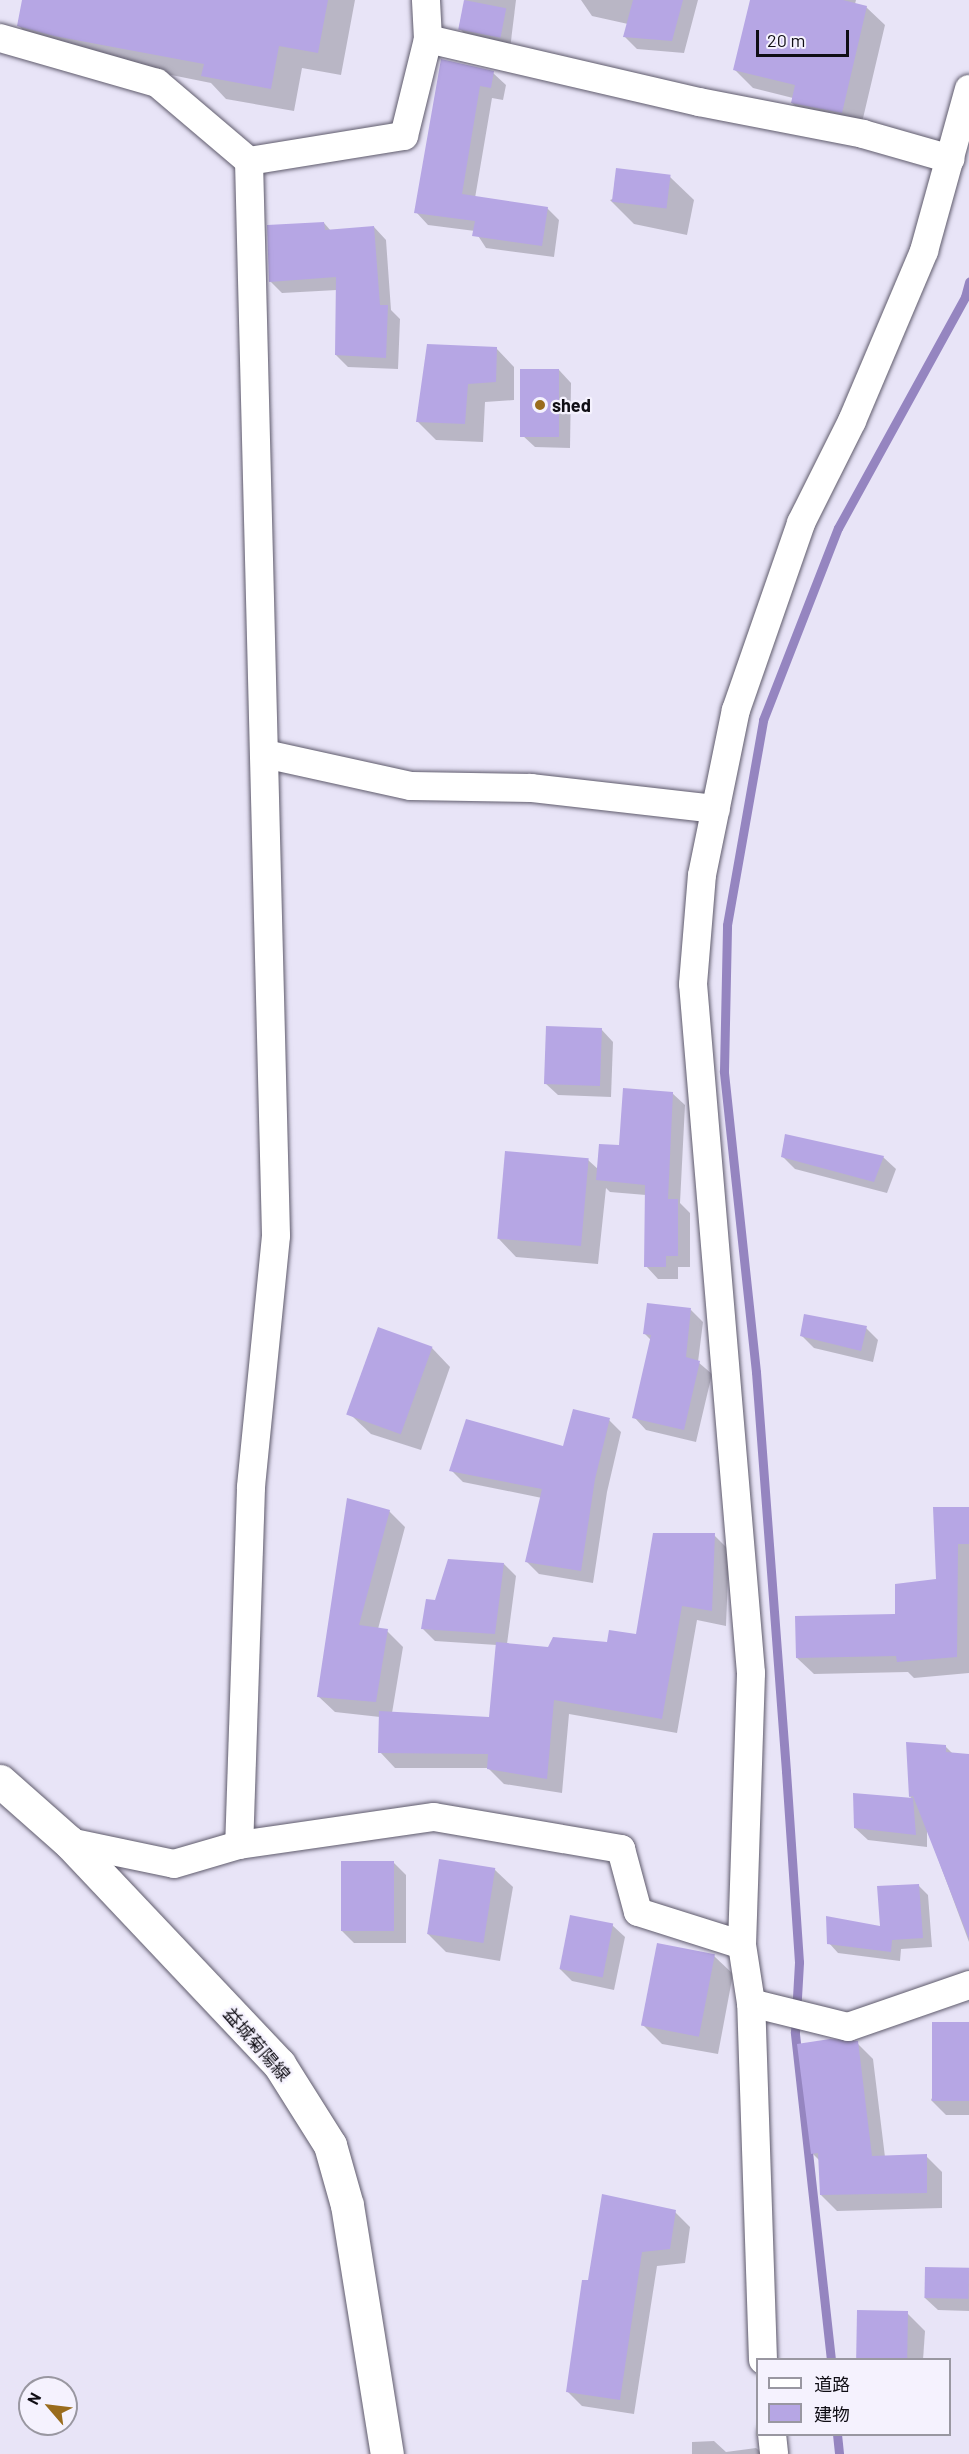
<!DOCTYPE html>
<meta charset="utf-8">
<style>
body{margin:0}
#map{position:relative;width:969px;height:2454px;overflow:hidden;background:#e8e4f7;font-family:Barlow,"Noto Sans JP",sans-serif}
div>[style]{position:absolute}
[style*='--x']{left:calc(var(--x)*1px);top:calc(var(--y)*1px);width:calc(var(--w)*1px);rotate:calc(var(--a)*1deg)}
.shadow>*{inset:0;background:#0003}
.stream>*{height:9px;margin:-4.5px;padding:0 4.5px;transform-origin:4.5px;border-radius:4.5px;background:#9585c0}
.building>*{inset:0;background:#b6a6e4;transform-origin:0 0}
.roads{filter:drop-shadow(0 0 2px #5f5b6c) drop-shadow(0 0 2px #5f5b6c)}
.minor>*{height:28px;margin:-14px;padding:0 14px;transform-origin:14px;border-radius:14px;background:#fff}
.secondary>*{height:33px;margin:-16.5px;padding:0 16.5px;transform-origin:16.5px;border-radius:16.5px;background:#fff}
.dots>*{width:16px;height:16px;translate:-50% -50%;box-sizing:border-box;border:3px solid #f5f2fe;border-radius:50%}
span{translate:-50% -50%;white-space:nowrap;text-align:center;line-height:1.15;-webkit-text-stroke:4.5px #f5f2fe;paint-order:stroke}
.poi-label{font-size:18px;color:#100e15;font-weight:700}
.left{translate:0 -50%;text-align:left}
.street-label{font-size:18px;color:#100e15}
.legend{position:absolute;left:756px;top:2358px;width:195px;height:78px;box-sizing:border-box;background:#f5f2fe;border:2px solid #9997a1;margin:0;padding:8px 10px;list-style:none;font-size:18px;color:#100e15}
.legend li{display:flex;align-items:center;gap:12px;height:30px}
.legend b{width:30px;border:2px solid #9997a1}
.north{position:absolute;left:18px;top:2376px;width:60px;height:60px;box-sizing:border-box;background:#f5f2fe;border:2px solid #9997a1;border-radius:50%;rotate:298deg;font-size:16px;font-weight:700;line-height:24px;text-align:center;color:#100e15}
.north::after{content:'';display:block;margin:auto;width:21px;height:27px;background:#9a6c1d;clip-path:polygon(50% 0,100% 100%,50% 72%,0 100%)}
.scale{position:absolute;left:756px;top:30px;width:93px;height:27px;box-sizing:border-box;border:3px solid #100e15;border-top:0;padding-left:8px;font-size:18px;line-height:21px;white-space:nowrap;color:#100e15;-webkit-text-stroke:4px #f5f2fe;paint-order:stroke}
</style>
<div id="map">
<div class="shadow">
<i style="clip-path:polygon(23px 0,355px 0,341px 75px,302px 68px,294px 111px,226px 99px,211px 83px,42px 49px,18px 25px)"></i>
<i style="clip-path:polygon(465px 0,516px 0,510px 49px,470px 39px,459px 28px)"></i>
<i style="clip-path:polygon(581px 0,698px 0,684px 53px,637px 49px,625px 37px,628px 24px,592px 16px)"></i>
<i style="clip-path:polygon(752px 0,856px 0,855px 4px,866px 7px,885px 25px,860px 131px,811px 121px,792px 103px,793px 98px,753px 88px,735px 70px)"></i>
<i style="clip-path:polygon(442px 61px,493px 73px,506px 85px,503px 100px,492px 98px,475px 198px,547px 208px,559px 220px,554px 257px,486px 248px,475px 231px,428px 225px,416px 212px)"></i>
<i style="clip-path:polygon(670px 177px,694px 200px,687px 235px,634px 224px,610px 200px)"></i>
<i style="clip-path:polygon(324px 223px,331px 231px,374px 227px,386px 240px,391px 310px,400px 319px,398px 369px,348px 367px,336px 355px,337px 290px,282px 293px,270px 281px)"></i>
<i style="clip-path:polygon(496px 348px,514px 367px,514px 400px,485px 402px,483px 442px,436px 440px,418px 422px)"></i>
<i style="clip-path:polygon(559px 370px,571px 383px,570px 448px,535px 447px,522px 435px)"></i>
<i style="clip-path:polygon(601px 1029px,613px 1042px,611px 1097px,558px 1095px,545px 1083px)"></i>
<i style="clip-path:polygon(672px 1093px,685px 1105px,680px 1203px,690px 1213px,690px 1267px,678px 1267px,678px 1279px,658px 1279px,646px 1266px,646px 1195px,610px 1192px,606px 1188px,598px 1264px,516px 1257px,498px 1238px,588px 1160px,599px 1170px)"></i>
<i style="clip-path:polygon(783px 1157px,883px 1157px,896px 1169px,887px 1193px,795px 1169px)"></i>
<i style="clip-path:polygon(691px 1310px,703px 1322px,698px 1362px,712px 1374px,696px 1442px,646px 1430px,634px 1417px,651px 1340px,645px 1334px)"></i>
<i style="clip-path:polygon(866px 1328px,878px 1340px,873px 1362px,814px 1348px,802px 1336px)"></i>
<i style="clip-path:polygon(379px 1329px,432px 1348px,450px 1367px,421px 1450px,371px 1434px,352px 1416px)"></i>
<i style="clip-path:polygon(609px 1420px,621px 1432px,607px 1492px,593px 1583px,539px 1574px,527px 1562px,542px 1498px,463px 1482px,451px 1470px,565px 1448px)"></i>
<i style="clip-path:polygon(969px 1508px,969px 1673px,914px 1678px,908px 1672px,814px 1674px,797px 1658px,897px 1615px,938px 1580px)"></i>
<i style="clip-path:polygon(389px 1511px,405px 1527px,378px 1629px,387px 1631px,403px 1647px,392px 1713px,491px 1718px,497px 1645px,435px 1641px,423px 1629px,436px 1602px,504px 1564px,516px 1576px,507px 1644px,549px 1649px,608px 1644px,637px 1636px,714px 1535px,729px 1550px,726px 1626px,697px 1620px,677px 1733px,569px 1714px,562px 1793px,504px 1784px,488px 1768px,395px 1768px,380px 1752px,380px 1717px,335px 1712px,319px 1697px)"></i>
<i style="clip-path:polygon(945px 1746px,953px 1754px,969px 1756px,969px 1942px,927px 1829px,927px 1847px,868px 1840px,855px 1828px,913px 1799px,910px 1797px)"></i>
<i style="clip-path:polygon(394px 1863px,406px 1875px,406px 1943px,354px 1943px,342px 1931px)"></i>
<i style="clip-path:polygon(494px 1869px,513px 1887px,500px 1961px,446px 1952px,428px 1934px)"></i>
<i style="clip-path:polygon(918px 1885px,928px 1895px,932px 1947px,901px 1949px,900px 1961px,838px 1953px,829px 1943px,882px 1928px)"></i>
<i style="clip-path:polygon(612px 1925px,625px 1937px,614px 1990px,572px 1981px,560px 1969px)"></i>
<i style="clip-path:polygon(714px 1956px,733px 1974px,718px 2054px,662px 2044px,643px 2025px)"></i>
<i style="clip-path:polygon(969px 2024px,969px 2115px,946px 2115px,931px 2100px)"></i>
<i style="clip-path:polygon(857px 2043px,873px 2059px,885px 2157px,926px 2156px,942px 2172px,942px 2208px,837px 2211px,821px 2195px,820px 2161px,812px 2153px)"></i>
<i style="clip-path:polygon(675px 2212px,690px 2227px,685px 2263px,657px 2266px,634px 2414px,582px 2406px,567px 2391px,590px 2282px)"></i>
<i style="clip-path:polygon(969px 2270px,969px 2311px,938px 2310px,925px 2298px)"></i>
<i style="clip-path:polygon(907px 2313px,925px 2331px,923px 2360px,855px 2360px)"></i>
<i style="clip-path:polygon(714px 2441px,726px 2452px,756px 2448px,763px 2454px,692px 2454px,692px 2442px)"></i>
</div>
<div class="stream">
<i style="--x:831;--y:2360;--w:330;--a:-96.3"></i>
<i style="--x:795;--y:2032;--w:70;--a:-86.7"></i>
<i style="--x:799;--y:1962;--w:191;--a:-93.9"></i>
<i style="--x:786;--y:1771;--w:400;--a:-94.3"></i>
<i style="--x:756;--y:1372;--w:303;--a:-96.1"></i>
<i style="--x:724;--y:1071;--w:146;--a:-88.8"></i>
<i style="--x:727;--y:925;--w:208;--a:-80"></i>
<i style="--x:763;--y:720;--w:206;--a:-68.7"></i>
<i style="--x:838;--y:528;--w:264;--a:-61.2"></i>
<i style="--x:965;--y:297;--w:16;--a:-75"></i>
<i style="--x:837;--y:2434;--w:20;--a:84"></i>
</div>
<div class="building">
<i style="clip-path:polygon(22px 0,328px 0,318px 53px,279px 46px,271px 89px,201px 76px,204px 64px,54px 36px,17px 26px)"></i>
<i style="left:464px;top:0;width:43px;height:30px;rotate:11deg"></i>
<i style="clip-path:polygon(633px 0,683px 0,672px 41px,623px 37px)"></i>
<i style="clip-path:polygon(750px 0,843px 0,867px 6px,842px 113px,791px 103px,795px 85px,733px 70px)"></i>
<i style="clip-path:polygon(441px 59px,494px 71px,491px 88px,480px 86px,462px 194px,548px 207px,542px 246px,472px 236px,475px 221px,414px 213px)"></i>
<i style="left:616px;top:168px;width:55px;height:34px;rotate:7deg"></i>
<i style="clip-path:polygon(324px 222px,325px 230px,374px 226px,380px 305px,388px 305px,386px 358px,335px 355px,336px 277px,269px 282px,267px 225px)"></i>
<i style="clip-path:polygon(427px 344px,497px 347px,496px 382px,468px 384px,465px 424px,416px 422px)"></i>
<i style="left:559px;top:369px;width:68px;height:39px;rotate:90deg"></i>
<i style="left:546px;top:1026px;width:56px;height:58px;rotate:2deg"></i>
<i style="clip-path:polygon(623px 1088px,673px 1092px,668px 1199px,678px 1199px,678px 1256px,666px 1256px,666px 1267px,644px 1267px,645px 1185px,596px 1180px,599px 1144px,619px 1145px)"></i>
<i style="clip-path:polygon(785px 1134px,884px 1156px,874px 1182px,781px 1157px)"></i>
<i style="left:505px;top:1151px;width:84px;height:88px;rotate:5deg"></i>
<i style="clip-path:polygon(647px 1303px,691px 1308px,686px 1357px,700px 1361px,684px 1430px,632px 1418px,651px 1335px,643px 1334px)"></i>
<i style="clip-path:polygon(804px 1314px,867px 1326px,861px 1351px,800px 1336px)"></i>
<i style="left:378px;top:1327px;width:58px;height:93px;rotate:20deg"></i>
<i style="clip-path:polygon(573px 1409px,610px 1418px,595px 1479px,581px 1571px,525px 1562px,542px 1489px,449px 1471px,466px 1419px,563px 1446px)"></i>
<i style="clip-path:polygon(347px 1498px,390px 1510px,359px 1625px,388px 1629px,376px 1702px,317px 1697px)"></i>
<i style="clip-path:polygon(933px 1507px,969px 1507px,969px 1544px,958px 1544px,957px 1657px,897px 1662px,896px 1656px,796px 1658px,795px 1616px,895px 1614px,895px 1584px,936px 1579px)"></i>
<i style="clip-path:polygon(653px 1533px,715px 1533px,712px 1611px,682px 1606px,662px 1719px,554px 1700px,547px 1779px,487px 1769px,488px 1754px,378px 1753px,379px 1711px,489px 1717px,496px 1642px,548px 1647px,553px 1637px,607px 1642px,609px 1630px,636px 1634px)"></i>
<i style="clip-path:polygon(448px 1559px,504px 1563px,495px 1634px,421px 1629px,426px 1599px,435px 1600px)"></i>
<i style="clip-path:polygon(906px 1742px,946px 1745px,946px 1752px,969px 1754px,969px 1939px,913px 1796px,909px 1797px)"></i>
<i style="clip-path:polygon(853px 1793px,913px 1798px,916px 1835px,854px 1828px)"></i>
<i style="left:439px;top:1859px;width:57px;height:76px;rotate:9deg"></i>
<i style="left:341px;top:1861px;width:53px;height:70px"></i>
<i style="clip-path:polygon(919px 1884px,923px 1938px,892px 1940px,891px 1952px,827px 1944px,826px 1916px,880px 1926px,877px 1886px)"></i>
<i style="left:570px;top:1915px;width:44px;height:55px;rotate:11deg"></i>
<i style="left:657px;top:1943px;width:59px;height:84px;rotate:11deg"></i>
<i style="left:969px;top:2022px;width:79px;height:37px;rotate:90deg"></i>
<i style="clip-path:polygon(830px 2039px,858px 2041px,872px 2156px,927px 2154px,927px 2193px,820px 2195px,818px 2153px,811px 2154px,797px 2044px)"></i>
<i style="clip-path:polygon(602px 2194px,676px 2210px,670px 2249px,642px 2252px,620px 2400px,566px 2392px,582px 2280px,588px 2280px)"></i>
<i style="left:925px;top:2267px;width:44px;height:31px;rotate:1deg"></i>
<i style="left:857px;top:2310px;width:51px;height:50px;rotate:1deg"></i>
</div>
<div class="roads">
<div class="minor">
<i style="--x:0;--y:38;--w:163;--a:16"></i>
<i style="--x:157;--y:83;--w:121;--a:40.3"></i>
<i style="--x:249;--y:161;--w:1075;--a:88.56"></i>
<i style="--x:276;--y:1236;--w:253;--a:95.7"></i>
<i style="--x:251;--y:1488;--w:357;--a:91.9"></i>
<i style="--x:428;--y:39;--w:278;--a:13.1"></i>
<i style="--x:699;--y:102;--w:167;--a:11"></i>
<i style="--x:863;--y:134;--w:91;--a:15.9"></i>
<i style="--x:249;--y:161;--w:157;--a:-9.2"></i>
<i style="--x:404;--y:136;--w:100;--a:-76.1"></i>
<i style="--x:428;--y:39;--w:39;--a:-93"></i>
<i style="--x:265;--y:754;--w:149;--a:12.4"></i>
<i style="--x:411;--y:786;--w:120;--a:1"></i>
<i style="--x:531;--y:788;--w:186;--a:6.5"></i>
<i style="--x:69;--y:1842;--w:107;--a:11.8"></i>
<i style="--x:174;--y:1864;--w:68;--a:-16.3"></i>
<i style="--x:239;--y:1845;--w:197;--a:-8.2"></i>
<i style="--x:434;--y:1817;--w:190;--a:9.7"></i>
<i style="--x:621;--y:1849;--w:65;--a:74.9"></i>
<i style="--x:638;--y:1912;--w:109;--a:17.6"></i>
<i style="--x:751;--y:2003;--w:100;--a:13.9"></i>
<i style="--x:848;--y:2027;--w:128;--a:-19.1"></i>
<i style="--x:763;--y:2360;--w:357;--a:-91.9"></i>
<i style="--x:751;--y:2003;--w:59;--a:-98.8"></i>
<i style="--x:742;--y:1945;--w:272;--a:-88.1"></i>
<i style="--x:751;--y:1673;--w:691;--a:-94.81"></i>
<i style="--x:693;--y:984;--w:109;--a:-85.3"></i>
<i style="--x:702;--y:875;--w:168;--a:-78.4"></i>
<i style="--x:736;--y:710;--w:198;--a:-70.8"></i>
<i style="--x:801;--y:523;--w:114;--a:-63.4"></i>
<i style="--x:852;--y:421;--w:185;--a:-67"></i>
<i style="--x:924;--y:251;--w:168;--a:-74.5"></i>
<i style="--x:772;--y:2434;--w:20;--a:84"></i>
</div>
<div class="secondary">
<i style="--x:0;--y:1781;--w:92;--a:41.5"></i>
<i style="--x:69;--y:1842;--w:306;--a:46.6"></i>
<i style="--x:279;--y:2064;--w:96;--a:57.8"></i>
<i style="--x:330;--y:2145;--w:62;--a:74.2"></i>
<i style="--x:347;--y:2205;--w:252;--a:80.9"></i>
</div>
</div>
<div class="dots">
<i style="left:540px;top:405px;background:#9a6c1d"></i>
</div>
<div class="poi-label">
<span class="left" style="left:552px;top:405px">shed</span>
</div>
<div class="street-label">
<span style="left:257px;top:2044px;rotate:49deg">益城菊陽線</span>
</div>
<ul class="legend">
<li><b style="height:8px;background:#fff"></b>道路</li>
<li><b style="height:16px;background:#b6a6e4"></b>建物</li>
</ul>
<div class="north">N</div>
<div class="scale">20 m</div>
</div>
